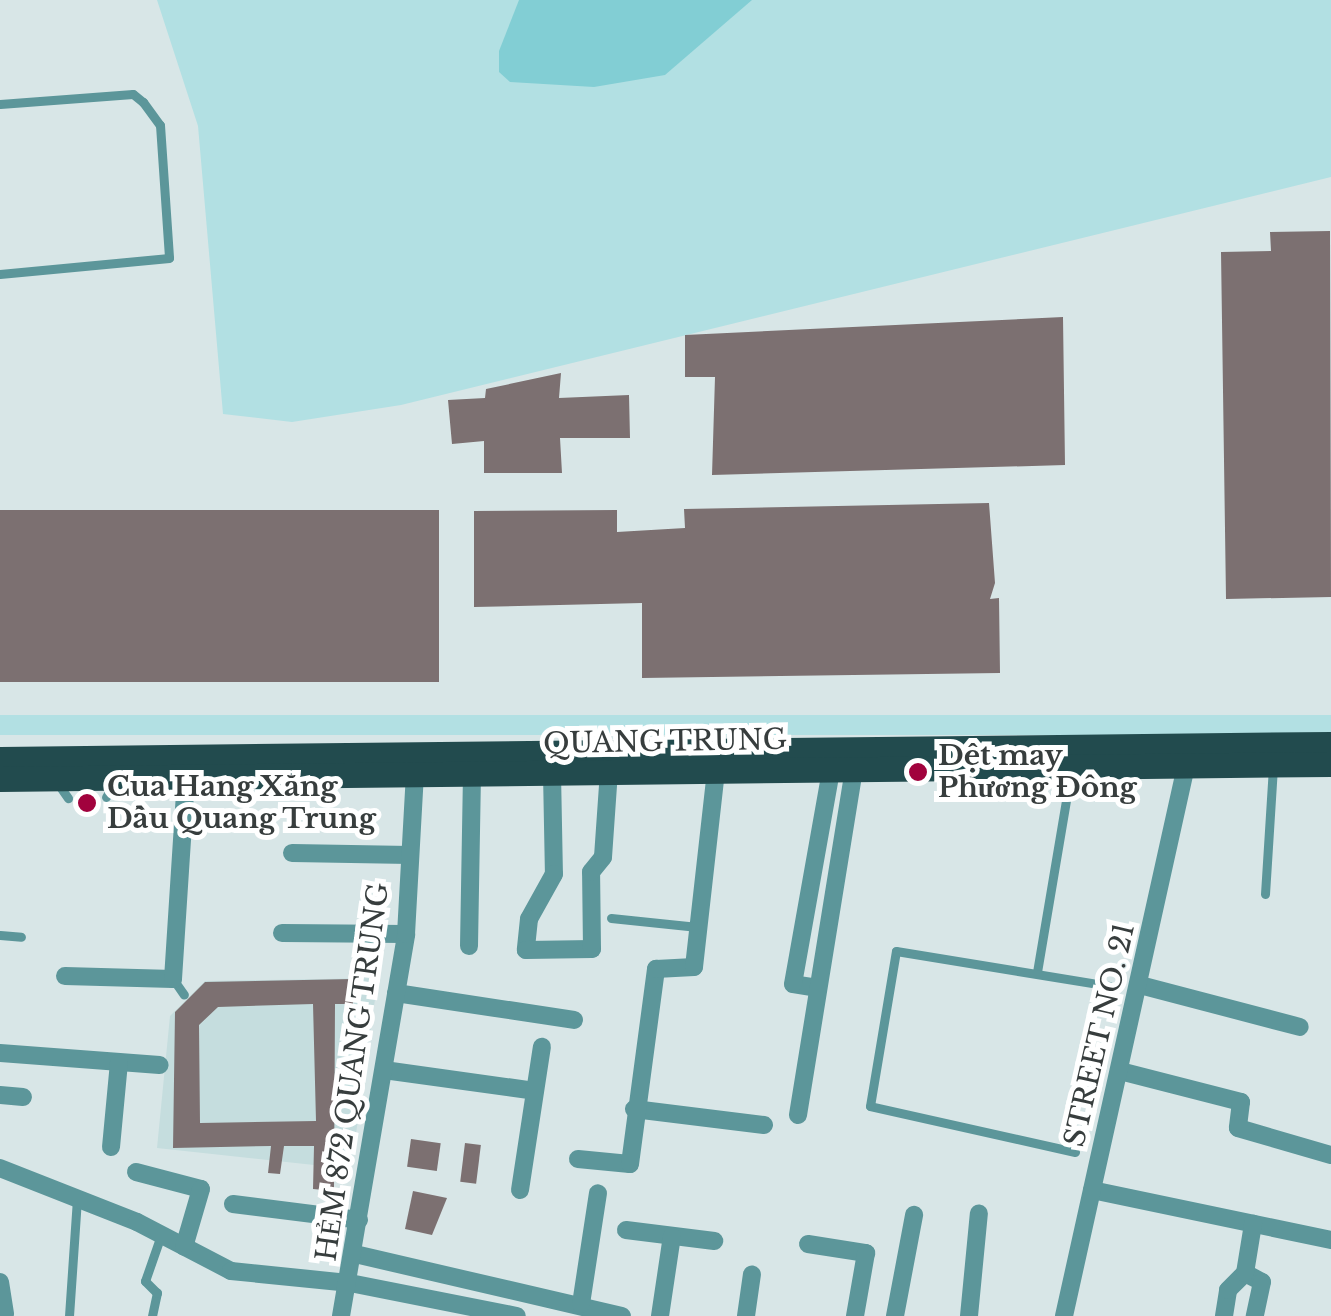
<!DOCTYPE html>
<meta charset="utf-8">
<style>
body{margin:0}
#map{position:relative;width:1331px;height:1316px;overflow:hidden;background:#d8e6e7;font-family:"Libre Baskerville",serif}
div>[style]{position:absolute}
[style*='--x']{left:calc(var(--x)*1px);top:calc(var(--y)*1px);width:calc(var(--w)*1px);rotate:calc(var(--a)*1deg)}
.built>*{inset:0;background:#c5ddde}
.green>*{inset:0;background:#b2e0e3;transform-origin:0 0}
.water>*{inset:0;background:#82ced4}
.building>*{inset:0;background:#7c7071;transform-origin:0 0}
.lane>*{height:9px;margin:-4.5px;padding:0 4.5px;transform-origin:4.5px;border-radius:4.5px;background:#5c969a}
.street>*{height:18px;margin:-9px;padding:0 9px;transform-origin:9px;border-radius:9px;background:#5c969a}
.primary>*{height:25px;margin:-12.5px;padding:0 12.5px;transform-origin:12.5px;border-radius:12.5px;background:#224b4e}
.dots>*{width:28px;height:28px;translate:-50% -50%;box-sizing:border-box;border:5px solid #fff;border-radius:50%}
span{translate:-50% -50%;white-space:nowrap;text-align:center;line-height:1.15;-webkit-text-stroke:10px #fff;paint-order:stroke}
.street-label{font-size:28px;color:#373d3d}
.poi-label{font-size:28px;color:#373d3d;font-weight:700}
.left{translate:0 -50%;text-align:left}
</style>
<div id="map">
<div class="built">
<i style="clip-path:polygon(378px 978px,351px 1169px,157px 1148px,170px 1016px,205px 981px)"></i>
</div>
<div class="green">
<i style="clip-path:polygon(157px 0,1331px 0,1331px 177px,401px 405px,292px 422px,223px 414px,198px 126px)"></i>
<i style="left:1331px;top:715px;width:20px;height:1331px;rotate:90deg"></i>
</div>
<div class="water">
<i style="clip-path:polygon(519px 0,752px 0,665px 75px,594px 87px,510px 82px,499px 72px,499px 51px)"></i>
</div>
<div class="building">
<i style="clip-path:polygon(1330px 231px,1331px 597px,1226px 599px,1221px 252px,1271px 251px,1270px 232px)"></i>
<i style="clip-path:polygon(1063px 317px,1065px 465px,712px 475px,715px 377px,685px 377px,685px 335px)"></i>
<i style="clip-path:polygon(561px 373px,559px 398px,629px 395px,630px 438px,560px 438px,562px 473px,484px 473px,484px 441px,452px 444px,448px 400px,485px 398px,486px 389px)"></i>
<i style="clip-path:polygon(989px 503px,995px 583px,990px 599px,999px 598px,1000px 673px,642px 678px,642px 603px,474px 607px,474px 511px,617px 510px,617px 532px,685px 528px,684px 509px)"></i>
<i style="left:439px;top:510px;width:172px;height:439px;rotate:90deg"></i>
<i style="clip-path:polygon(evenodd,353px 979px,353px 1004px,335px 1004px,334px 1191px,313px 1189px,314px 1146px,284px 1146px,280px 1174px,268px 1173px,271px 1146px,173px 1148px,175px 1012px,205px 982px,353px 979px,313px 1004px,316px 1121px,200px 1123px,199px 1025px,218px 1007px,313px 1004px)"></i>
<i style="left:411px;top:1139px;width:30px;height:28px;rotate:8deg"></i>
<i style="left:465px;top:1143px;width:16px;height:39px;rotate:7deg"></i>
<i style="clip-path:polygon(413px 1191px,447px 1198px,432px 1235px,405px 1229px)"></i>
</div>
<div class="lane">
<i style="--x:0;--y:104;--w:133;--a:-4.3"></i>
<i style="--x:133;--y:94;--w:13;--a:39"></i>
<i style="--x:143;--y:102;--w:29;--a:54"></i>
<i style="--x:160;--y:125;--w:133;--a:86.1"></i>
<i style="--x:169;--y:258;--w:170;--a:174.6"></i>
<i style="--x:56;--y:781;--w:21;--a:55"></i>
<i style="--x:106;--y:797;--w:21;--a:-59"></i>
<i style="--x:1265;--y:894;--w:126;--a:-86.4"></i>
<i style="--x:611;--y:918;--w:87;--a:5.9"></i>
<i style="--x:0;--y:935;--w:21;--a:5"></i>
<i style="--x:1037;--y:972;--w:205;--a:-80.4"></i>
<i style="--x:173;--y:979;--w:19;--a:55"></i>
<i style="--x:1075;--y:1152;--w:210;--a:-167.4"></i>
<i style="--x:870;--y:1106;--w:157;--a:-80.5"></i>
<i style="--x:896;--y:951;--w:216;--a:9.3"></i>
<i style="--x:69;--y:1316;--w:117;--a:-86.1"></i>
<i style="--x:152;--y:1316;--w:24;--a:-78"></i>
<i style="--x:157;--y:1293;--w:17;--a:-135"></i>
<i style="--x:145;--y:1281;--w:49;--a:-70.8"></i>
</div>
<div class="street">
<i style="--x:552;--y:773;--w:101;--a:88.9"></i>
<i style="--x:554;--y:874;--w:51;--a:119.1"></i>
<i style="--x:529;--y:919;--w:31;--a:96"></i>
<i style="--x:526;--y:950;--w:66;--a:-0.9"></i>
<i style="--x:592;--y:949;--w:77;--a:-90.7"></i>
<i style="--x:591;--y:872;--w:19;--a:-51"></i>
<i style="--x:603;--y:857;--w:85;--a:-86"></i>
<i style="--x:292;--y:853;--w:118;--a:1"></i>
<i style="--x:282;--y:933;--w:124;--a:0.5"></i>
<i style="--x:469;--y:946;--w:172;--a:-89"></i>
<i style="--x:65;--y:976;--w:108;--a:1.6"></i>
<i style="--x:173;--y:979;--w:202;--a:-86.3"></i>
<i style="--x:1140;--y:985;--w:165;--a:14.7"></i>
<i style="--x:818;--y:988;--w:25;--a:-171"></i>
<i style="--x:793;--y:984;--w:217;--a:-79.9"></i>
<i style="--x:396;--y:993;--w:180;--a:8.6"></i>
<i style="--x:0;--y:1053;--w:160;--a:4.3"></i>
<i style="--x:384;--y:1070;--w:152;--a:7.9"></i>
<i style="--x:1120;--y:1071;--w:125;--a:14.4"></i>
<i style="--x:1241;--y:1102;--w:26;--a:97"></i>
<i style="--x:1238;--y:1128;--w:97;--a:16.2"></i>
<i style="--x:0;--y:1095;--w:23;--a:5"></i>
<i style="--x:634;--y:1109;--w:131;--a:7"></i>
<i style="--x:798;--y:1115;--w:351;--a:-80.8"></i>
<i style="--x:111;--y:1147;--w:85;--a:-84.6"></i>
<i style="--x:578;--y:1159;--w:52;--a:5.5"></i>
<i style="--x:630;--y:1164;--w:197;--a:-82.4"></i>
<i style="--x:656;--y:969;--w:38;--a:-3"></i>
<i style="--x:694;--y:967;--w:197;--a:-83.6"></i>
<i style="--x:0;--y:1168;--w:147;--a:21.5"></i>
<i style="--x:137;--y:1222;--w:106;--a:27.5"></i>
<i style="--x:231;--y:1271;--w:120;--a:5.8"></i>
<i style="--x:350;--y:1283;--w:170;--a:11.2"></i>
<i style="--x:136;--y:1172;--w:67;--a:14.7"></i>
<i style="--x:201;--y:1189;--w:60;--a:106.3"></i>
<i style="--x:520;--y:1190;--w:145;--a:-81.3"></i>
<i style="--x:1092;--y:1190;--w:244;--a:11.8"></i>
<i style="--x:233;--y:1204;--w:127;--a:7.2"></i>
<i style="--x:626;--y:1230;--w:89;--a:7.1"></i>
<i style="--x:808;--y:1244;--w:59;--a:8.8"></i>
<i style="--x:866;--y:1253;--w:64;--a:99.9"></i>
<i style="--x:355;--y:1254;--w:274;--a:13.1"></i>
<i style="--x:1245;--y:1273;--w:19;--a:28"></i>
<i style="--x:1262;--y:1282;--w:35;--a:102"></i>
<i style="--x:0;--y:1282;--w:32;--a:81"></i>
<i style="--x:581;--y:1304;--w:112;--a:-81.3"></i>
<i style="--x:341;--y:1316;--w:387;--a:-80.3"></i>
<i style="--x:406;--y:934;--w:159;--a:-86.8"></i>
<i style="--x:660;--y:1316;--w:81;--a:-81.5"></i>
<i style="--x:746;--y:1316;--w:42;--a:-81.9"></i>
<i style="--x:895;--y:1316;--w:103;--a:-79.3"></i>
<i style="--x:969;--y:1316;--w:103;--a:-84.5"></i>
<i style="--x:1064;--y:1316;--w:563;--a:-77.49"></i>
<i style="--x:1224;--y:1316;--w:26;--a:-81"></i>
<i style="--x:1228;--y:1290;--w:24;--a:-45"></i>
<i style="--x:1245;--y:1273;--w:50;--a:-80.7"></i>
</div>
<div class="primary">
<i style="--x:0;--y:759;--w:1331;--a:-0.65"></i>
<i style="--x:0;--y:779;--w:1331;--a:-0.65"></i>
</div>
<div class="dots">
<i style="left:918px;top:772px;background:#a1023d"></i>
<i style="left:87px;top:803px;background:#a1023d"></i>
</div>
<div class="street-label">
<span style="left:665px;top:742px;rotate:-1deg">QUANG TRUNG</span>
<span style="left:1100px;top:1035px;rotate:-77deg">STREET NO. 21</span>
<span style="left:353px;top:1072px;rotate:-82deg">HẺM 872 QUANG TRUNG</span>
</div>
<div class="poi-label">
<span class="left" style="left:938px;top:772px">Dệt may<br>Phương Đông</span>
<span class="left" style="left:107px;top:803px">Cua Hang Xăng<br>Dầu Quang Trung</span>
</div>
</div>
